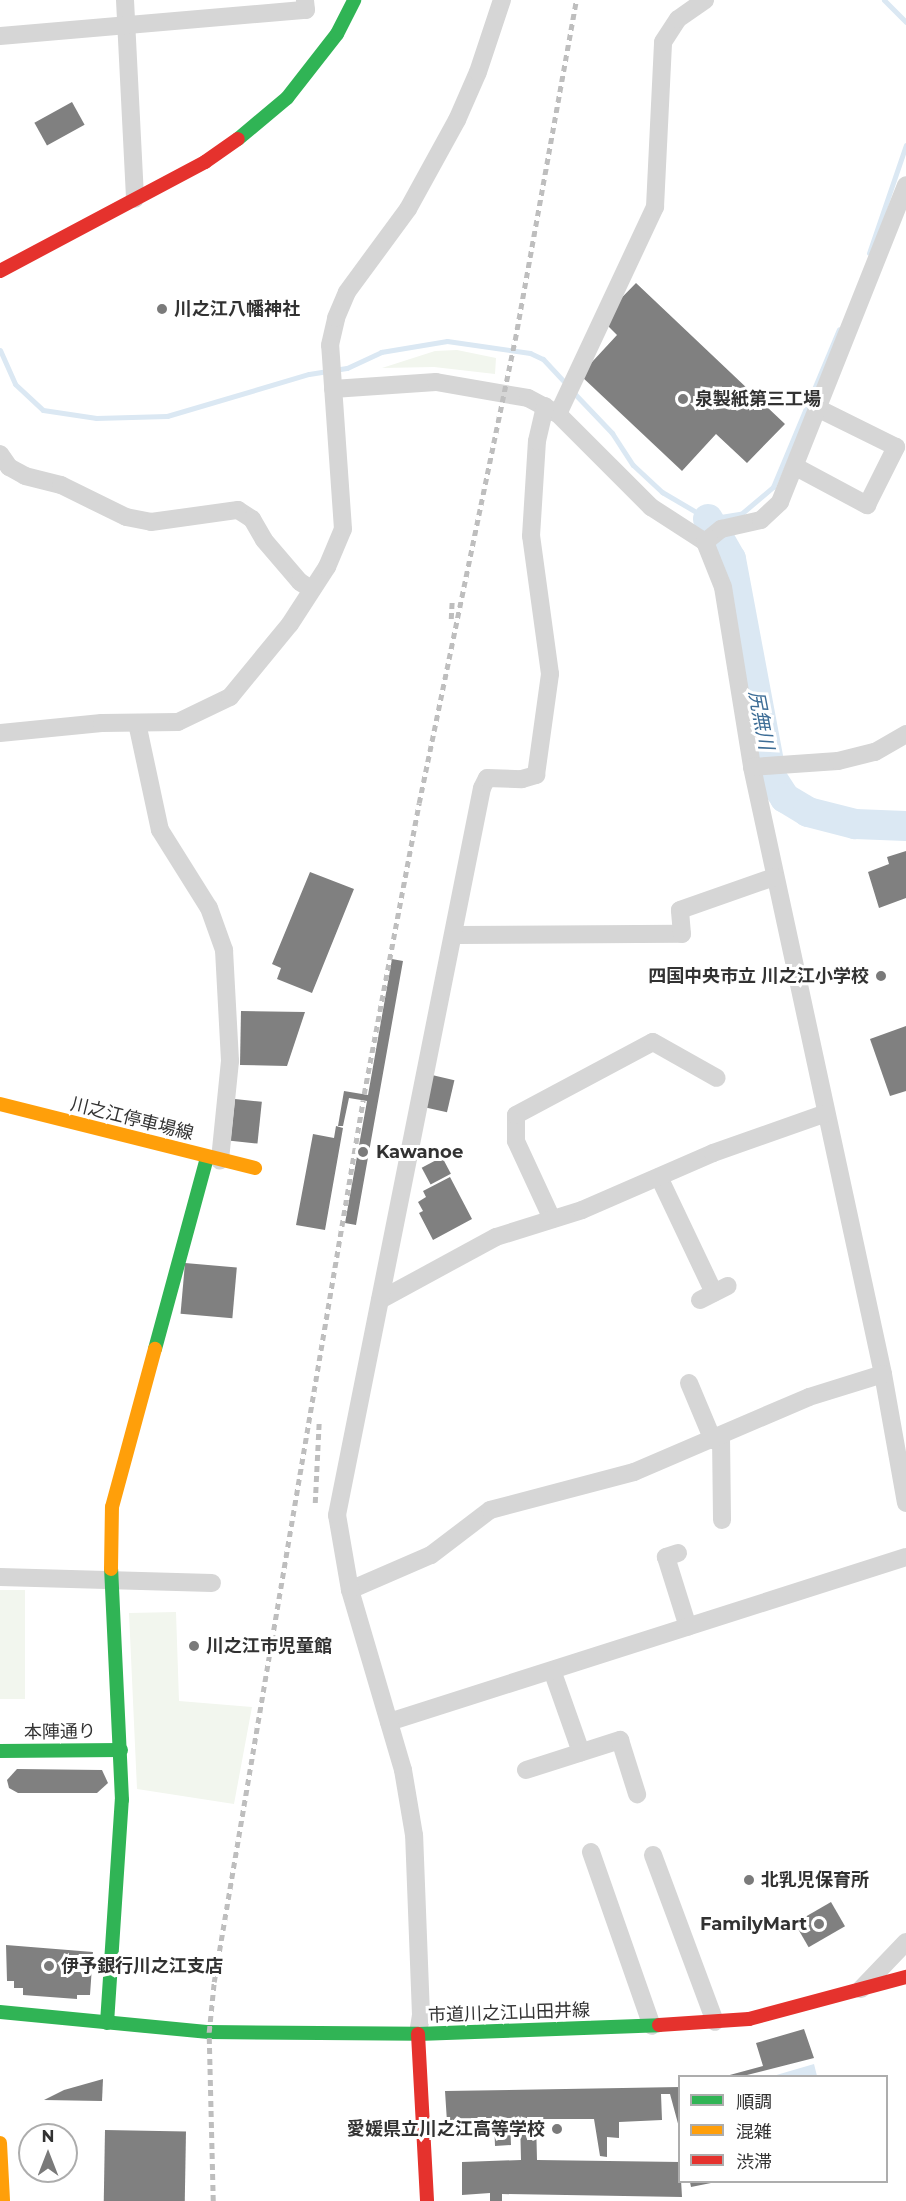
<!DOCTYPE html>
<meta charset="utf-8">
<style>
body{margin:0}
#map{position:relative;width:906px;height:2201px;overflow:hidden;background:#fff;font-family:Montserrat,"Noto Sans JP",sans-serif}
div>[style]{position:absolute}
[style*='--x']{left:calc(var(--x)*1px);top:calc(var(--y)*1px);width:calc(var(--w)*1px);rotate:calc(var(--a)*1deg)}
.green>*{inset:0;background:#f2f6ee;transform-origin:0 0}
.water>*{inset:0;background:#dbe8f3}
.stream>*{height:5px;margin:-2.5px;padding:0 2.5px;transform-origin:2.5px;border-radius:2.5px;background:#dbe8f3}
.river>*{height:30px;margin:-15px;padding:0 15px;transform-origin:15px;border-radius:15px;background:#dbe8f3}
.building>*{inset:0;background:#808080;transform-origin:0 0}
.street>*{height:18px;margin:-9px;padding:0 9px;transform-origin:9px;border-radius:9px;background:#d6d6d6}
.fast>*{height:14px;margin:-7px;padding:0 7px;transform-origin:7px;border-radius:7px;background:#30b455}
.slow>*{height:14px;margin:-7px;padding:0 7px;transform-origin:7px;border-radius:7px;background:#ff9f0a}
.jam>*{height:14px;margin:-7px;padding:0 7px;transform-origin:7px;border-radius:7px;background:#e5322d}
.rail>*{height:4.5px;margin-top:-2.25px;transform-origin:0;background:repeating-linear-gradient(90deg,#bebebe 0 6px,transparent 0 10.5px)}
.dots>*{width:16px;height:16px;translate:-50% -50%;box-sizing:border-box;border:3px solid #fff;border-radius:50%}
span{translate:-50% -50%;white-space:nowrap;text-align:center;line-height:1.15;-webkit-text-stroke:6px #fff;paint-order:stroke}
.poi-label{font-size:18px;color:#323232;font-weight:700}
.left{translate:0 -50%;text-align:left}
.right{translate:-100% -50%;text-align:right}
.street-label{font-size:18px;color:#323232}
.water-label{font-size:20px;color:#3d6d96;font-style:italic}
.legend{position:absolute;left:678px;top:2075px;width:210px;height:108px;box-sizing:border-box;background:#fff;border:2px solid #adadad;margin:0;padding:8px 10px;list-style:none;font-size:18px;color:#323232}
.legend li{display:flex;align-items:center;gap:12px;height:30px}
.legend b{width:30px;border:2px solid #adadad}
.north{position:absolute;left:18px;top:2123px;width:60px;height:60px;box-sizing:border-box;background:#fff;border:2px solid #adadad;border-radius:50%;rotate:0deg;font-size:16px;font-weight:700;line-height:24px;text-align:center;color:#323232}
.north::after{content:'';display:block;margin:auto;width:21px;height:27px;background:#7a7a7a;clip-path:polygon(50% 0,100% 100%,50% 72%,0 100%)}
</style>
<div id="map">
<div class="green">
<i style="clip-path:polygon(457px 350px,496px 358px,495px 374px,434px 367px,382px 368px,435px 351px)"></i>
<i style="left:0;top:1590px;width:25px;height:109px"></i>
<i style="clip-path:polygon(176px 1612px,179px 1701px,252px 1707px,234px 1804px,137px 1789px,129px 1613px)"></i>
</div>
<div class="water">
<i style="clip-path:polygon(814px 2064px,817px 2076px,773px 2076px)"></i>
</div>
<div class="stream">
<i style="--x:884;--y:0;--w:31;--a:45"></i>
<i style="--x:869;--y:253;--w:114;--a:-71.1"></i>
<i style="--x:0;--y:350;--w:37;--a:66"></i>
<i style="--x:15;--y:384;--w:38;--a:43"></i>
<i style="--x:43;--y:410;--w:54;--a:8.6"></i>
<i style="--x:96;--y:418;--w:71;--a:-1.6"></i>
<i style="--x:167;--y:416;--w:148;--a:-16.5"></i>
<i style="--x:309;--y:374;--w:38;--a:-9"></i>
<i style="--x:347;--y:368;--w:38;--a:-25"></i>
<i style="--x:381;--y:352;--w:67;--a:-9.5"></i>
<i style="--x:447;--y:341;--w:84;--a:8.2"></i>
<i style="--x:530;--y:353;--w:14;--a:25"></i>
<i style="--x:543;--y:359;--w:35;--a:47"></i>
<i style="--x:573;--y:392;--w:57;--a:46.4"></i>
<i style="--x:612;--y:433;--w:38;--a:57"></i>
<i style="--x:633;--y:465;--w:40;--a:43"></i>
<i style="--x:662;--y:492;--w:53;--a:30.4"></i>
<i style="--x:708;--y:519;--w:33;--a:-9"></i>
<i style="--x:741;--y:514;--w:42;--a:-40.2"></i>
<i style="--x:773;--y:487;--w:171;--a:-67.3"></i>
</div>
<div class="river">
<i style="--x:708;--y:519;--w:46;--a:60.1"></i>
<i style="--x:731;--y:559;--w:223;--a:79.4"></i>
<i style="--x:772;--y:778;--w:24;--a:57"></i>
<i style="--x:785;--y:798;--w:27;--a:31"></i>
<i style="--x:808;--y:812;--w:49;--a:14.3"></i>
<i style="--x:855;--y:824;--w:51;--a:2.2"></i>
</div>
<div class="building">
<i style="left:72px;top:102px;width:26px;height:43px;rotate:61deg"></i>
<i style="clip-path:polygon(636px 283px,785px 424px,747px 463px,716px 434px,682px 471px,580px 375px,617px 335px,601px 319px)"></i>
<i style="clip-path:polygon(906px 851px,906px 898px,879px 908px,868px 872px,889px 864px,887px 857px)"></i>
<i style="clip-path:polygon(310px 872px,354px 889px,312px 993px,277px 979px,281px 968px,272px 964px)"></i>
<i style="clip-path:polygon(392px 959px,403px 961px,356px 1225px,345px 1223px,367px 1101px,349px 1098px,343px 1126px,338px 1126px,344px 1091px,368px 1095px)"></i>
<i style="clip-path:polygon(241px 1011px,305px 1012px,287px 1066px,240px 1065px)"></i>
<i style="clip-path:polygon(906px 1026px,906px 1091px,890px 1096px,870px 1039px)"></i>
<i style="left:432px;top:1075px;width:23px;height:33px;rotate:13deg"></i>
<i style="left:235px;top:1099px;width:27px;height:42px;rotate:6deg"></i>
<i style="clip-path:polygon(336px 1126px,343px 1128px,325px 1230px,296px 1225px,313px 1134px,334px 1138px)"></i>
<i style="left:442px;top:1157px;width:19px;height:23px;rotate:62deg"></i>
<i style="clip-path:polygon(450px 1177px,472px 1219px,433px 1240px,419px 1213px,423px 1211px,418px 1202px,426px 1197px,423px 1191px)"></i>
<i style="left:185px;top:1263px;width:52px;height:51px;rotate:5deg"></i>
<i style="clip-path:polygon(17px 1769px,102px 1770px,108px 1783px,97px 1793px,18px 1793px,9px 1788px,7px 1780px)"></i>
<i style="left:831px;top:1902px;width:28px;height:42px;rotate:60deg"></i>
<i style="clip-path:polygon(6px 1945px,93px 1952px,90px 1995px,77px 1995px,77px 1999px,23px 1995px,23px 1988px,14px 1988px,14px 1981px,7px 1981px)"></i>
<i style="clip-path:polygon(804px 2029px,814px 2058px,743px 2076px,726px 2076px,763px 2066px,756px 2043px)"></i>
<i style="clip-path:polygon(103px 2079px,102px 2101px,44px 2100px,64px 2090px)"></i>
<i style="clip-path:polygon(680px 2087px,680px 2131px,670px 2094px,661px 2094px,662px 2120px,619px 2122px,619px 2138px,607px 2137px,607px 2157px,600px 2156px,594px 2119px,536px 2119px,537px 2160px,680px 2162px,682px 2197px,502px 2194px,502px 2201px,490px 2201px,490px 2193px,462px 2195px,462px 2162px,521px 2160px,520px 2120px,510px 2120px,511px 2145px,495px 2146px,494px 2120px,447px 2122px,445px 2091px)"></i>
<i style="left:105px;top:2130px;width:81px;height:71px;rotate:1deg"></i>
<i style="clip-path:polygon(690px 2182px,711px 2182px,711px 2183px,691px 2187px)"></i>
</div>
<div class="street">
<i style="--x:125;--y:0;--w:199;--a:87.1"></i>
<i style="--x:0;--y:36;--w:307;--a:-4.9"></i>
<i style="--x:306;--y:10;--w:10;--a:-96"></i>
<i style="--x:333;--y:389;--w:103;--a:-3.9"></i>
<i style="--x:436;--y:382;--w:93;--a:9.9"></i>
<i style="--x:528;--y:398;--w:34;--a:28"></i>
<i style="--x:558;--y:414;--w:132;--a:45"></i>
<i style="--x:651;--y:507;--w:64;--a:32.9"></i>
<i style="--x:705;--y:542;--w:48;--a:68.2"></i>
<i style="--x:723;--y:587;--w:182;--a:80.8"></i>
<i style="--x:752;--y:767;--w:621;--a:77.82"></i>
<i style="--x:883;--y:1374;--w:131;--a:79.9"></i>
<i style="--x:558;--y:414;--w:229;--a:-64.9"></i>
<i style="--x:655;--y:207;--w:165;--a:-87.2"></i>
<i style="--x:663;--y:42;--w:27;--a:-57"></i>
<i style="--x:678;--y:19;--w:33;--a:-35"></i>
<i style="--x:0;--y:454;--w:16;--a:55"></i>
<i style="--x:9;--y:467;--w:18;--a:29"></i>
<i style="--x:25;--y:476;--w:37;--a:14"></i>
<i style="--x:61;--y:485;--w:72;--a:26.2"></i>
<i style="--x:126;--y:517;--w:25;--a:11"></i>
<i style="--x:151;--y:522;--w:88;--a:-7.9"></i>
<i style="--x:238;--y:510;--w:17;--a:33"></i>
<i style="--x:252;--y:519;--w:24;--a:60"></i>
<i style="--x:264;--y:540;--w:55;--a:49.4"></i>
<i style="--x:300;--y:582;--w:13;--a:32"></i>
<i style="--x:796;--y:467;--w:81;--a:28.2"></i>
<i style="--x:867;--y:505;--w:65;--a:-63.4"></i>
<i style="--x:896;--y:447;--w:86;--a:-153.7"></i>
<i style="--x:705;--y:542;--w:21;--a:-39"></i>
<i style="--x:721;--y:529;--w:41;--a:-12.7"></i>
<i style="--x:761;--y:520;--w:26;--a:-43"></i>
<i style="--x:780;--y:502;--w:341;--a:-68.3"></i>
<i style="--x:137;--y:723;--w:109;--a:77.9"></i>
<i style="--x:160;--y:830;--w:92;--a:57.9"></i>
<i style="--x:209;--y:908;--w:45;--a:70.3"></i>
<i style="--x:224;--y:950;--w:111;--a:86.9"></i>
<i style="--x:230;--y:1061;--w:100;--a:95.8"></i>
<i style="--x:0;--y:733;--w:102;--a:-5.6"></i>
<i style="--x:102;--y:723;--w:76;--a:-0.8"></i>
<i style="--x:178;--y:722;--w:58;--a:-25.7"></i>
<i style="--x:230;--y:697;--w:94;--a:-50.6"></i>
<i style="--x:290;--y:624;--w:68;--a:-57"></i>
<i style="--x:327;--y:567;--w:41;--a:-67.2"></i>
<i style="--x:343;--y:529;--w:184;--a:-94"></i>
<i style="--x:330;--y:345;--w:28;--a:-77"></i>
<i style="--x:336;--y:318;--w:28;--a:-67"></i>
<i style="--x:347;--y:292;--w:103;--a:-53.7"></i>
<i style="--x:408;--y:209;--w:102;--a:-61.2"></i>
<i style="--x:457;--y:120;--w:52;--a:-66.4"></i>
<i style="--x:478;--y:72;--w:76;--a:-71.6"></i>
<i style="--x:752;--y:767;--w:86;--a:-4"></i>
<i style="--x:838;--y:761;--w:38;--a:-14"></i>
<i style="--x:875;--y:752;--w:36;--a:-30"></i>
<i style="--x:456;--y:935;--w:226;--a:-0.3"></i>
<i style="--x:682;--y:934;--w:24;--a:-95"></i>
<i style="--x:680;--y:910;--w:100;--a:-19.3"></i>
<i style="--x:659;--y:1177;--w:128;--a:64.6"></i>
<i style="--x:552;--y:1219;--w:86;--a:-114.8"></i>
<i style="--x:516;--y:1141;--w:26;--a:-90"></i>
<i style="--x:516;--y:1115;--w:155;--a:-28.1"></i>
<i style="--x:653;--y:1042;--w:73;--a:29.4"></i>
<i style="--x:380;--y:1300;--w:132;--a:-28.5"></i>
<i style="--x:496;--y:1237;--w:90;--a:-17.4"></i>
<i style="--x:582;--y:1210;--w:143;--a:-23.5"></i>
<i style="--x:713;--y:1153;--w:118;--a:-19.4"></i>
<i style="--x:700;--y:1300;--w:31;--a:-27"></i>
<i style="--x:689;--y:1383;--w:62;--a:67.2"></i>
<i style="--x:721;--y:1436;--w:84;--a:89.3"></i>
<i style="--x:678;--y:1553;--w:13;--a:162"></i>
<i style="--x:666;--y:1557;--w:73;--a:72.6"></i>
<i style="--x:0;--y:1577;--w:212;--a:1.6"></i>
<i style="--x:350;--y:1590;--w:88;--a:-23.4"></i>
<i style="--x:431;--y:1555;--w:74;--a:-37.3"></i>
<i style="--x:490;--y:1510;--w:149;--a:-14.8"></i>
<i style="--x:634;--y:1472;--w:190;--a:-23.2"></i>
<i style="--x:809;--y:1397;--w:77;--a:-17.3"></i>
<i style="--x:553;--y:1673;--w:84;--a:70.5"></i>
<i style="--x:389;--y:1722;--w:543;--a:-17.7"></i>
<i style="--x:526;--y:1770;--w:99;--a:-17.7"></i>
<i style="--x:620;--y:1740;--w:57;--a:72.5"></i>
<i style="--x:591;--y:1852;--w:184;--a:70.7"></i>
<i style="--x:653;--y:1855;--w:178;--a:69.6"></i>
<i style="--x:861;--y:1989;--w:65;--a:-46.2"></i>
<i style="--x:418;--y:2034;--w:19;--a:-81"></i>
<i style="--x:421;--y:2015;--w:180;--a:-92.2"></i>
<i style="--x:414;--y:1835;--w:66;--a:-99.6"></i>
<i style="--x:403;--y:1770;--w:188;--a:-106.4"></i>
<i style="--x:350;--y:1590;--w:76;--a:-99.8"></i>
<i style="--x:337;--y:1515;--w:741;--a:-78.72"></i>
<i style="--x:482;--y:788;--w:11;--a:-63"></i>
<i style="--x:487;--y:778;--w:35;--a:2"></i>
<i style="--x:522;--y:779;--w:15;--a:-16"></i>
<i style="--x:536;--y:775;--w:102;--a:-82.1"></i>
<i style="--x:550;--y:674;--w:139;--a:-97.8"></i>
<i style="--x:531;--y:536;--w:95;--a:-86.4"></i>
<i style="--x:537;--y:441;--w:36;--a:-77"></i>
</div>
<div class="fast">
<i style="--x:238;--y:139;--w:64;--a:-39.9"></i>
<i style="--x:287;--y:98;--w:81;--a:-52"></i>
<i style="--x:337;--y:34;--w:38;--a:-63"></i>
<i style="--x:155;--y:1349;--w:199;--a:-74.8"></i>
<i style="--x:0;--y:1751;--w:121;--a:-0.5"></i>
<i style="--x:0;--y:2012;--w:210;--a:5.5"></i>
<i style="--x:209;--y:2032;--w:209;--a:0.5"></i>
<i style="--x:418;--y:2034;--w:241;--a:-2.1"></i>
<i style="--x:107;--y:2023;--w:224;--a:-86.2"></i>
<i style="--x:122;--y:1800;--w:231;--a:-92.7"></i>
</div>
<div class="slow">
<i style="--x:0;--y:1104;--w:263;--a:14.1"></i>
<i style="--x:111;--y:1569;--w:62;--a:-89.1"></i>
<i style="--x:112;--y:1507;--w:164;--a:-74.8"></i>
<i style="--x:0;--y:2143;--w:58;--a:87"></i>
</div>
<div class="jam">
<i style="--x:0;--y:271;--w:232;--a:-28"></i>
<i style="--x:205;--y:162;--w:40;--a:-34.9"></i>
<i style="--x:659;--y:2025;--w:90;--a:-3.8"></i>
<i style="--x:749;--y:2019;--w:163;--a:-15"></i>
<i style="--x:418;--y:2034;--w:167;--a:86.9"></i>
</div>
<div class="rail">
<i style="--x:451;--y:619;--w:21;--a:-87"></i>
<i style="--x:364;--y:1094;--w:296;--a:-79.3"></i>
<i style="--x:419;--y:803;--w:473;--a:-78.3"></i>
<i style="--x:515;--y:340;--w:345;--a:-79.8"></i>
<i style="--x:315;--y:1503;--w:82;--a:-87.2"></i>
<i style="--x:213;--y:2201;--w:169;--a:-91.4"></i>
<i style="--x:209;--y:2032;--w:50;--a:-84.3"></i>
<i style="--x:214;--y:1982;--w:894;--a:-80.41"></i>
</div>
<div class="dots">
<i style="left:162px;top:309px;background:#7a7a7a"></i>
<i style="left:683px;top:399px;background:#7a7a7a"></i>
<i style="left:881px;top:976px;background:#7a7a7a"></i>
<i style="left:363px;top:1152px;background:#7a7a7a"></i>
<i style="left:194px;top:1646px;background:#7a7a7a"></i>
<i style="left:749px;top:1880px;background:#7a7a7a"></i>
<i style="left:819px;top:1924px;background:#7a7a7a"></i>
<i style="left:49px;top:1966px;background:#7a7a7a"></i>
<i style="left:557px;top:2129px;background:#7a7a7a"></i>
</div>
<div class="poi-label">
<span class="left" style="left:174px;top:309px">川之江八幡神社</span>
<span class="left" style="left:695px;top:399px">泉製紙第三工場</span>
<span class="right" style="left:869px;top:976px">四国中央市立 川之江小学校</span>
<span class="left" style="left:376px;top:1152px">Kawanoe</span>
<span class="left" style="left:206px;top:1646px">川之江市児童館</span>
<span class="left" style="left:761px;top:1880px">北乳児保育所</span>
<span class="right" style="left:807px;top:1924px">FamilyMart</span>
<span class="left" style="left:61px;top:1966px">伊予銀行川之江支店</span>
<span class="right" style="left:545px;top:2129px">愛媛県立川之江高等学校</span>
</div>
<div class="street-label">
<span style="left:132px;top:1119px;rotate:14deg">川之江停車場線</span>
<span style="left:60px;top:1732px;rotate:-1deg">本陣通り</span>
<span style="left:509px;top:2013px;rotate:-2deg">市道川之江山田井線</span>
</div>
<div class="water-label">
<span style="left:761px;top:720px;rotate:79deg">尻無川</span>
</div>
<ul class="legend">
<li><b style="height:8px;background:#30b455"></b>順調</li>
<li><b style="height:8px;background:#ff9f0a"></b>混雑</li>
<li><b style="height:8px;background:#e5322d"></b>渋滞</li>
</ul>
<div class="north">N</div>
</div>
